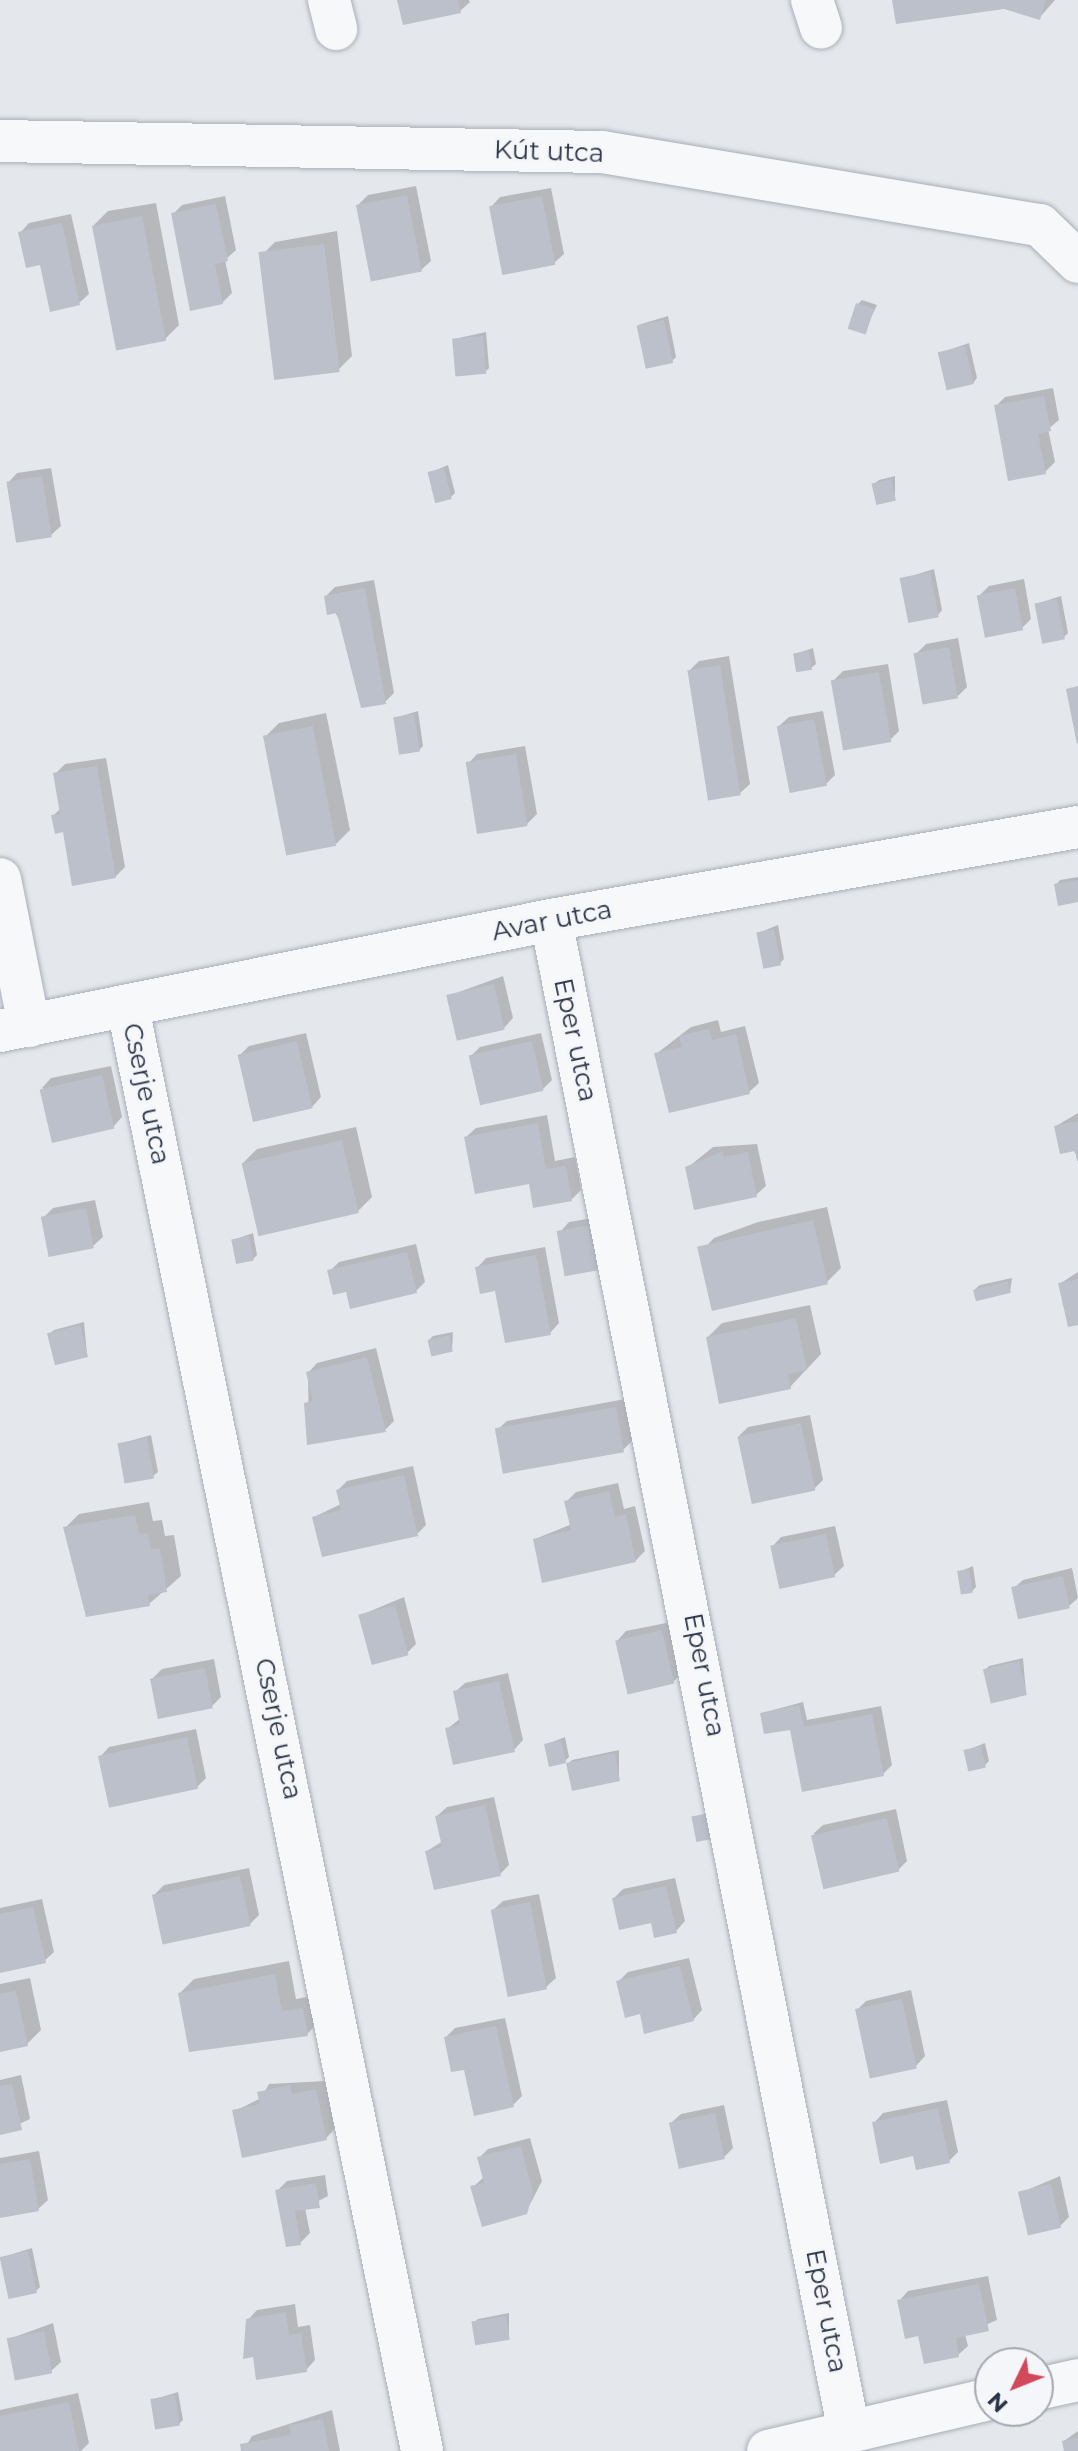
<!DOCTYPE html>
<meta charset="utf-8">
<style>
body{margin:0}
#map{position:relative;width:1078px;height:2451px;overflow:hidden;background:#e4e7ec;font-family:Montserrat,sans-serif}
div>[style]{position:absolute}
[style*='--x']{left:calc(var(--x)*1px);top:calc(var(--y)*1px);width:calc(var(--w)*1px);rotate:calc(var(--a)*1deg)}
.shadow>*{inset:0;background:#0003}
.building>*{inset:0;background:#bbc0ca;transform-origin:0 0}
.roads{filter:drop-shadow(0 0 2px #a9aeb7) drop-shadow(0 0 2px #a9aeb7)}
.minor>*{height:42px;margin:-21px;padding:0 21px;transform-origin:21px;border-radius:21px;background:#f7f8fa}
span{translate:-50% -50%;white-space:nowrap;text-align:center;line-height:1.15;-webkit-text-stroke:6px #f4f6f9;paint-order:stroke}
.street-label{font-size:26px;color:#2b3445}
.north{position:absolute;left:974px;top:2347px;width:80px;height:80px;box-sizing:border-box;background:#f4f6f9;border:2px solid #a4a8b1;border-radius:50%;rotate:227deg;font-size:22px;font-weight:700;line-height:32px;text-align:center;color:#2b3445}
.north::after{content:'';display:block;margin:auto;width:28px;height:36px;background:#d1495b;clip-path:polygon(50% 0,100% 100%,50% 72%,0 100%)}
</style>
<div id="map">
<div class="shadow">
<i style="clip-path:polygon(399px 0,469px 0,470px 2px,460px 11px)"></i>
<i style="clip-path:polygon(894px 0,1055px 0,1040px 17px,1004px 7px)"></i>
<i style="clip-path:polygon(416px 186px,431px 261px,421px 270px,358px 205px,368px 195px)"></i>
<i style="clip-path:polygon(551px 188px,564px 254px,554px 263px,491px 207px,500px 197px)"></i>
<i style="clip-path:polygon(225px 196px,236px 250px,225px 260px,232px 293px,222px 303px,173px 214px,182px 205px)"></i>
<i style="clip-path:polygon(156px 203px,179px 325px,165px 339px,94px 225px,108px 211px)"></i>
<i style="clip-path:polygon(71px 214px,89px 294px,79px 303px,20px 233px,29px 223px)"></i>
<i style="clip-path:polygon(337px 231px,352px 356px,338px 370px,261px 256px,275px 242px)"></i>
<i style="clip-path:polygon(862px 300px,877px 305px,864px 332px,858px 304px)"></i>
<i style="clip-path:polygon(668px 316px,676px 357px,672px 361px,638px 325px)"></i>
<i style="clip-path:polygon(486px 332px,489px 368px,485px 372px,454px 339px)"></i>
<i style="clip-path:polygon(969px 343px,977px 378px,973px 383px,940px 353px)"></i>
<i style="clip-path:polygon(1053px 388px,1059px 420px,1048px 429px,1055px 462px,1045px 472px,996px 406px,1005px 397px)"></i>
<i style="clip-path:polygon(448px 465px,455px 493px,451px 497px,429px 473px)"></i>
<i style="clip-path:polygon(51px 468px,61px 526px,51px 535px,8px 483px,17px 473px)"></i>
<i style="clip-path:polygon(895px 476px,895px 498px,874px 484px,879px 480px)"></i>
<i style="clip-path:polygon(934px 569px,942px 610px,938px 615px,902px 579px)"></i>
<i style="clip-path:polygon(1024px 579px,1031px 619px,1022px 628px,980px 595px,989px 586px)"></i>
<i style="clip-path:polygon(374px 580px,394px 693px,385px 702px,326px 596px,335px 587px)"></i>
<i style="clip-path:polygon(1061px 596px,1068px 633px,1064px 637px,1036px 604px)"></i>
<i style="clip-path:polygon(958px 638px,967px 687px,958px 696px,917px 653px,926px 644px)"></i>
<i style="clip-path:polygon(813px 648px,816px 664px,811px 668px,795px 654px)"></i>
<i style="clip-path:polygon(729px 656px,750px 784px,740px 793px,689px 671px,699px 661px)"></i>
<i style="clip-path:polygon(888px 664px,899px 731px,890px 740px,833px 681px,843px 671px)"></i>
<i style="clip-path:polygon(418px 711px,423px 746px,419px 750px,395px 718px)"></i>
<i style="clip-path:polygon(823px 711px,835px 775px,826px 784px,779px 726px,789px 717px)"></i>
<i style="clip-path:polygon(326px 713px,350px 830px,336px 844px,265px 737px,279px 723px)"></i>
<i style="clip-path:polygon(525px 746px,537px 814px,527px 824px,468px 764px,477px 754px)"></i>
<i style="clip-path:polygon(106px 758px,125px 867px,115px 877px,53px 816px,61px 808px,55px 774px,65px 764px)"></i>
<i style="clip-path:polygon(1078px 877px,1078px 900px,1056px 885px,1060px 880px)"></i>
<i style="clip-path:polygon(778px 925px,784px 959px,780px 963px,758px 933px)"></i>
<i style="clip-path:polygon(503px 976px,513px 1018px,504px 1028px,448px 996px)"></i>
<i style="clip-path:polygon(718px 1020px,721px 1032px,745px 1026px,759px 1083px,749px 1092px,656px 1054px,691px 1027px)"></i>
<i style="clip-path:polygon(306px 1033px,321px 1097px,312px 1107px,240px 1055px,249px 1046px)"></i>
<i style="clip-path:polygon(541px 1033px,552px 1080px,543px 1089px,471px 1056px,480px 1047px)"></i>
<i style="clip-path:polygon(111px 1066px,122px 1117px,113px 1127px,42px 1088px,51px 1078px)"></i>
<i style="clip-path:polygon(1078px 1113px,1078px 1157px,1056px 1126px)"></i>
<i style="clip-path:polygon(547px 1115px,555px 1161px,575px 1157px,581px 1190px,572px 1199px,530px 1182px,466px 1137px,476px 1128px)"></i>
<i style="clip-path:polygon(356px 1127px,372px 1197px,358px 1211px,243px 1163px,257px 1149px)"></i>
<i style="clip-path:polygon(757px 1144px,766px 1186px,756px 1195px,687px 1168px,713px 1147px)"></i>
<i style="clip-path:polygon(95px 1200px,103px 1237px,93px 1246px,43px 1218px,53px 1208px)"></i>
<i style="clip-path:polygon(827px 1207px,841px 1268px,827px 1282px,700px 1253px,714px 1238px,758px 1222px)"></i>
<i style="clip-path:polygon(605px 1216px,612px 1258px,560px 1232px,569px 1222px)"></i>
<i style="clip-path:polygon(253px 1233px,257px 1255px,253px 1259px,233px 1240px)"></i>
<i style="clip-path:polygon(416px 1244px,425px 1282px,416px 1291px,347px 1290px,330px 1271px,339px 1262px)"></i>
<i style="clip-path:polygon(545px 1247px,559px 1323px,550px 1333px,477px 1268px,486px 1258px)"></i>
<i style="clip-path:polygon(1078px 1272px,1078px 1323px,1061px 1283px)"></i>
<i style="clip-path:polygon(1012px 1278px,1010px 1292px,975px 1289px,980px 1285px)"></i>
<i style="clip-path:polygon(810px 1305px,821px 1354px,790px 1387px,708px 1337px,722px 1323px)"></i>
<i style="clip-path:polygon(84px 1322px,87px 1355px,49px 1334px,54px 1330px)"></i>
<i style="clip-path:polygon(453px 1332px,452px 1351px,429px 1340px,433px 1336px)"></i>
<i style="clip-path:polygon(376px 1348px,394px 1421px,385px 1430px,309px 1442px,308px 1373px,317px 1363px)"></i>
<i style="clip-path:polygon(625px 1399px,633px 1440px,623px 1450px,497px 1430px,507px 1421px)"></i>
<i style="clip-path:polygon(810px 1415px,823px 1480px,814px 1489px,739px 1436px,748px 1427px)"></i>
<i style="clip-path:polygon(151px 1435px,158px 1472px,153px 1476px,119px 1444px)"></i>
<i style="clip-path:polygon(413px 1466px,426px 1525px,417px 1534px,314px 1517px,341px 1504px,338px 1490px,347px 1481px)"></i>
<i style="clip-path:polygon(618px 1483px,624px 1509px,635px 1506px,645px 1551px,635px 1561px,535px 1539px,572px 1524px,567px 1501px,576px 1492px)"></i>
<i style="clip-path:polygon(149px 1502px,153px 1521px,162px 1520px,165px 1536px,174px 1535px,181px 1576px,149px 1604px,65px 1528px,79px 1514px)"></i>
<i style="clip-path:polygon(835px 1526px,844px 1566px,834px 1575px,772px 1547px,781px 1537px)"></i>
<i style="clip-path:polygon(973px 1566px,976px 1587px,972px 1591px,959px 1572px)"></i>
<i style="clip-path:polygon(1072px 1568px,1078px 1598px,1069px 1606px,1013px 1589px,1023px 1580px)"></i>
<i style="clip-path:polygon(404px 1597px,416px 1644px,407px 1653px,361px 1615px)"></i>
<i style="clip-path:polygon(671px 1622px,682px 1673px,673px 1682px,617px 1641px,626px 1631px)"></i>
<i style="clip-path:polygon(1023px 1658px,1026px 1693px,985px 1670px,989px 1666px)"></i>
<i style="clip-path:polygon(214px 1659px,221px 1697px,212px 1706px,152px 1679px,162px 1669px)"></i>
<i style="clip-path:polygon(508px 1673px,523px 1740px,514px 1750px,447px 1729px,461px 1718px,455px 1692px,465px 1683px)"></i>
<i style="clip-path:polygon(803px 1702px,807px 1720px,881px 1706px,892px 1765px,883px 1774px,762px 1713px)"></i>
<i style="clip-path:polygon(196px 1729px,206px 1778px,197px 1787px,100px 1757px,109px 1747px)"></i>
<i style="clip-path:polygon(565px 1737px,569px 1757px,565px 1761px,547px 1744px)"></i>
<i style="clip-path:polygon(985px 1743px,989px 1761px,985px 1765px,965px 1751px)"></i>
<i style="clip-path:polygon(619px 1750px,619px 1779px,568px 1764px,572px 1760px)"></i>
<i style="clip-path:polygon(494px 1797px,509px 1865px,500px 1874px,427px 1851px,443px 1841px,437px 1816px,447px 1807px)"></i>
<i style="clip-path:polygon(896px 1809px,907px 1861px,898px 1870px,813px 1834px,823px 1825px)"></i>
<i style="clip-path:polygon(249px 1868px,259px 1915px,250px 1924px,154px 1895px,164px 1885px)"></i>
<i style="clip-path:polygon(675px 1878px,685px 1921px,676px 1931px,614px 1898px,623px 1889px)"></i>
<i style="clip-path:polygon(539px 1894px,556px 1978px,546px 1987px,493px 1910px,503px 1901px)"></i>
<i style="clip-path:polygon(42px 1899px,54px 1952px,44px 1961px,0 1971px,0 1908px)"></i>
<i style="clip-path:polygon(689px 1958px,702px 2010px,693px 2020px,641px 2012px,618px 1982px,628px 1972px)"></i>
<i style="clip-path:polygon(289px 1961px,296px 1999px,317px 1995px,321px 2020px,307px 2034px,180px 1993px,194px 1979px)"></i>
<i style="clip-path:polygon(30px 1978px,41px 2030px,27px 2044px,0 2050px,0 1984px)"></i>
<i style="clip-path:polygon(911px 1990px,925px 2056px,916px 2066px,857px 2010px,866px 2001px)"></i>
<i style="clip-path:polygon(505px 2018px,522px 2096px,513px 2105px,465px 2067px,446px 2037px,455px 2028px)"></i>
<i style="clip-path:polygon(21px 2075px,30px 2119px,0 2133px,0 2080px)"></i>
<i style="clip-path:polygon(325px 2081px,335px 2129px,326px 2138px,235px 2111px,261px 2098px,269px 2084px)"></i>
<i style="clip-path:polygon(947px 2100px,958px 2152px,949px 2161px,915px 2154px,874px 2123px,883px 2113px)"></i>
<i style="clip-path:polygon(724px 2105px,733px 2148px,724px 2157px,671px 2123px,681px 2114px)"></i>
<i style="clip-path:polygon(530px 2138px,542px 2181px,526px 2212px,473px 2187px,484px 2177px,479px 2158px,488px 2149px)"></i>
<i style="clip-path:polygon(39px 2151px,48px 2200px,38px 2209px,0 2206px,0 2158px)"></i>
<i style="clip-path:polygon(325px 2175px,328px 2196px,305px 2208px,310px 2233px,300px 2243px,277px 2191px,287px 2181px)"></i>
<i style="clip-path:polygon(1060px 2176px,1069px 2217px,1060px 2226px,1020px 2193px)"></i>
<i style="clip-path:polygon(32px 2248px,40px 2287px,36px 2291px,0 2258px)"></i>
<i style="clip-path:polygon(988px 2276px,997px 2320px,965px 2334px,968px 2346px,958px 2355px,920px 2334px,899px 2301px,908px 2291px)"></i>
<i style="clip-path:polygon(295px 2304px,298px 2327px,310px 2325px,315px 2360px,306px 2370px,248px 2320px,257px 2310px)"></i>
<i style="clip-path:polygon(509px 2313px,509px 2338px,474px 2323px,478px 2319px)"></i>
<i style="clip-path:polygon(53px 2323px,61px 2362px,51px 2371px,9px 2339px)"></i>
<i style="clip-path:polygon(178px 2392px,183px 2420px,179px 2424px,152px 2400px)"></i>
<i style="clip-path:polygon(78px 2393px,89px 2443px,81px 2451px,0 2451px,0 2410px)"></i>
<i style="clip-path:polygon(332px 2410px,340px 2451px,243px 2451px,252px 2436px)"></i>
<i style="clip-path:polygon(1078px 2431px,1078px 2451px,1066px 2451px,1064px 2441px)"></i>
</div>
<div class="building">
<i style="clip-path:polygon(397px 0,458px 0,461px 13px,403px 25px)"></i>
<i style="clip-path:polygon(892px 0,1046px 0,1040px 20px,1004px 9px,896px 24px)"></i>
<i style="left:407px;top:195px;width:78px;height:52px;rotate:79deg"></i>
<i style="left:542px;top:196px;width:70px;height:54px;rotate:79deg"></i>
<i style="clip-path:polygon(216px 204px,228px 261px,215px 264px,223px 304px,190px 311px,171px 213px)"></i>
<i style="left:142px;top:216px;width:127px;height:51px;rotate:79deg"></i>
<i style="clip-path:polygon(62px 223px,80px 305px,50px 312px,40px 265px,26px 268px,18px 232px)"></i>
<i style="left:324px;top:244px;width:129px;height:66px;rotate:83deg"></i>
<i style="left:856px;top:303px;width:19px;height:27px;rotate:18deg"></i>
<i style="left:664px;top:320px;width:44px;height:28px;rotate:78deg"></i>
<i style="left:483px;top:336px;width:38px;height:31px;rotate:85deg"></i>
<i style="left:965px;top:346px;width:39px;height:28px;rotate:77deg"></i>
<i style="clip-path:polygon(1044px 396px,1051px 431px,1038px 434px,1046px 474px,1008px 481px,994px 405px)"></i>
<i style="left:444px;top:468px;width:32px;height:17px;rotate:76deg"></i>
<i style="left:42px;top:476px;width:62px;height:36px;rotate:81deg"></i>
<i style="left:891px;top:479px;width:22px;height:20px;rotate:77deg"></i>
<i style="left:930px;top:572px;width:46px;height:31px;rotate:79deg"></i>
<i style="clip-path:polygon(365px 588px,386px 704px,361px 708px,337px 613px,327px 615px,324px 596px)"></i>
<i style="left:1015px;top:588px;width:43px;height:39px;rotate:79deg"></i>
<i style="left:1057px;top:599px;width:41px;height:23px;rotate:79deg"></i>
<i style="left:949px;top:647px;width:52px;height:36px;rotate:80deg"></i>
<i style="left:809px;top:651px;width:19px;height:16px;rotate:81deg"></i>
<i style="left:720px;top:665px;width:132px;height:33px;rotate:81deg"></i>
<i style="left:879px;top:672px;width:71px;height:49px;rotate:80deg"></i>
<i style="clip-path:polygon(1078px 686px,1078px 743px,1077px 744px,1066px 689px)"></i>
<i style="left:414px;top:714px;width:38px;height:21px;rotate:81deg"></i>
<i style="left:814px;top:719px;width:68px;height:38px;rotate:79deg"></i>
<i style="left:313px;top:726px;width:122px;height:51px;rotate:79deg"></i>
<i style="left:516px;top:754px;width:73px;height:51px;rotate:81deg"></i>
<i style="clip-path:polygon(97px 766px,116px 878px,72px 886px,63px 832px,55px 834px,51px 815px,60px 814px,53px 773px)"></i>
<i style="clip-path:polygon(1078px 880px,1078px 902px,1058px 906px,1054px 884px)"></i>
<i style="left:774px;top:929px;width:37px;height:18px;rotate:79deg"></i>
<i style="left:494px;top:984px;width:47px;height:49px;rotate:77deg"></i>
<i style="clip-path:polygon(709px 1029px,712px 1040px,736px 1034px,750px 1094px,669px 1113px,654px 1053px,682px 1047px,679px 1036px)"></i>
<i style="left:297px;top:1041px;width:69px;height:61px;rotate:77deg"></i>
<i style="left:532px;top:1041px;width:51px;height:65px;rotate:77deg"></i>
<i style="left:102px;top:1075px;width:55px;height:64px;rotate:77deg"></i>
<i style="clip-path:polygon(1078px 1121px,1078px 1161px,1077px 1161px,1075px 1151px,1060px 1154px,1054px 1126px)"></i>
<i style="clip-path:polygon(538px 1123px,546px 1169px,566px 1166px,572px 1201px,533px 1208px,529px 1184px,475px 1194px,464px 1137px)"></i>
<i style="left:342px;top:1140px;width:75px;height:103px;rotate:77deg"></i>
<i style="clip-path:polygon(723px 1151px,724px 1157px,748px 1152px,757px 1197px,694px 1210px,685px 1167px)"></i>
<i style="left:86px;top:1208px;width:41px;height:46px;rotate:79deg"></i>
<i style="left:813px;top:1220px;width:66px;height:119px;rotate:77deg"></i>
<i style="left:596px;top:1224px;width:46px;height:40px;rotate:80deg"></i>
<i style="left:249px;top:1236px;width:25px;height:18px;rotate:79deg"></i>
<i style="clip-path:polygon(407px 1252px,417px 1293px,350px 1309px,346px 1292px,333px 1295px,327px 1270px)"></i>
<i style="clip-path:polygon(536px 1255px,551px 1335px,505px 1343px,495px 1291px,480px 1294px,475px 1267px)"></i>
<i style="clip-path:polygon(1078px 1279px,1078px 1325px,1068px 1327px,1058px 1283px)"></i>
<i style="left:1008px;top:1281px;width:12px;height:36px;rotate:76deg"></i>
<i style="clip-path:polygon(796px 1318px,807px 1370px,788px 1374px,791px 1389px,719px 1404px,706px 1337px)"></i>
<i style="left:80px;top:1325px;width:33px;height:34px;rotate:76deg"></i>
<i style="left:449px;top:1335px;width:17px;height:22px;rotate:77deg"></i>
<i style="clip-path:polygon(367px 1357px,386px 1432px,307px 1445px,304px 1403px,313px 1401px,306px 1372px)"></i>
<i style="left:616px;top:1407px;width:46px;height:123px;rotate:80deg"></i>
<i style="left:801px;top:1423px;width:69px;height:65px;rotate:78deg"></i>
<i style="left:147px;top:1438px;width:41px;height:30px;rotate:80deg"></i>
<i style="clip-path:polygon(404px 1475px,418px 1536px,322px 1557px,312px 1517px,341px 1510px,336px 1490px)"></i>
<i style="clip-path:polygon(609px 1491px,615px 1517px,626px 1514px,636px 1562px,542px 1583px,533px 1539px,571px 1530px,564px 1501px)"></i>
<i style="clip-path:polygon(135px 1515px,139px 1534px,148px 1533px,151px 1549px,160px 1548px,167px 1592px,148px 1595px,150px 1606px,86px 1617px,63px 1527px)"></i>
<i style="left:826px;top:1534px;width:44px;height:57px;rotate:78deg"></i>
<i style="left:969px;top:1569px;width:24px;height:12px;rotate:81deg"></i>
<i style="left:1063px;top:1576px;width:33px;height:53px;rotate:78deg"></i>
<i style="left:395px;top:1605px;width:52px;height:38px;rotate:75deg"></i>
<i style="left:662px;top:1630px;width:55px;height:48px;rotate:77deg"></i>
<i style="left:1019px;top:1661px;width:35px;height:37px;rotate:77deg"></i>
<i style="left:205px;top:1668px;width:41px;height:56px;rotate:79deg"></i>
<i style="clip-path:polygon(499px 1681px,515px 1752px,453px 1765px,445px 1728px,460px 1725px,453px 1691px)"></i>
<i style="clip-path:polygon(799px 1705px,804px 1727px,872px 1714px,884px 1776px,802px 1792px,790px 1730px,764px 1734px,760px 1713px)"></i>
<i style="left:187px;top:1737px;width:53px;height:91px;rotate:78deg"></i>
<i style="clip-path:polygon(561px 1740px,566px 1763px,615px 1753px,620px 1781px,572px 1791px,566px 1763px,549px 1767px,544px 1744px)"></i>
<i style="left:981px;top:1746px;width:22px;height:18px;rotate:77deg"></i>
<i style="clip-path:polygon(485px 1805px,501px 1876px,434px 1890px,425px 1851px,442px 1847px,435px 1816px)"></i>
<i style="left:715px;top:1812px;width:26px;height:24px;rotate:79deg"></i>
<i style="left:887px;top:1818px;width:55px;height:78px;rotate:77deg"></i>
<i style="left:240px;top:1876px;width:51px;height:90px;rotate:78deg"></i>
<i style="clip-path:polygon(666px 1886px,677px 1933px,654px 1938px,651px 1923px,619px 1930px,612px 1898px)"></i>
<i style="left:530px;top:1902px;width:89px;height:40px;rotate:79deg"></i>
<i style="clip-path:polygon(33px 1907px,46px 1963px,0 1973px,0 1914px)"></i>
<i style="clip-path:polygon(680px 1966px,694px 2021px,644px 2034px,640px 2014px,625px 2018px,616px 1981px)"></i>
<i style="clip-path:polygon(275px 1974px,282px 2011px,303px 2008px,308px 2036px,189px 2052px,178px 1993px)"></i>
<i style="clip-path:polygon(16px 1991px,28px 2046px,0 2052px,0 1994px)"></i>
<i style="left:902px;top:1999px;width:71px;height:48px;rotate:78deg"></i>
<i style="clip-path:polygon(496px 2026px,514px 2107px,474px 2116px,464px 2070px,451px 2072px,444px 2037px)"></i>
<i style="clip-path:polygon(12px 2084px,22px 2130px,0 2135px,0 2086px)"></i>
<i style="clip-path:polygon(290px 2085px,292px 2094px,316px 2089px,327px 2140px,242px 2158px,232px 2110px,260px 2104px,257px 2092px)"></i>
<i style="clip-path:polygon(938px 2108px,950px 2163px,916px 2170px,913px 2156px,880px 2164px,872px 2122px)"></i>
<i style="left:715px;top:2113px;width:47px;height:47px;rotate:78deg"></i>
<i style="clip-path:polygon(521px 2146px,533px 2192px,527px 2214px,482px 2227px,470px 2186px,484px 2183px,477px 2157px)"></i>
<i style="clip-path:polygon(30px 2159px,39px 2211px,0 2218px,0 2164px)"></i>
<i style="clip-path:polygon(316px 2183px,320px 2208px,295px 2211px,301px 2245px,286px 2247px,275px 2190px)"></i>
<i style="left:1051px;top:2184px;width:45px;height:34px;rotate:77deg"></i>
<i style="left:28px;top:2251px;width:43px;height:29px;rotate:78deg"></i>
<i style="clip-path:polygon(979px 2284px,989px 2331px,956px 2338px,959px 2357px,924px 2364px,918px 2336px,905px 2339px,897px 2300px)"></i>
<i style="clip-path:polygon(286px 2312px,289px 2335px,301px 2333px,307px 2372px,256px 2380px,253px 2357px,243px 2359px,246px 2319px)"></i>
<i style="left:506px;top:2316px;width:24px;height:35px;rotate:81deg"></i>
<i style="left:44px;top:2331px;width:43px;height:38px;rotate:79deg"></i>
<i style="left:175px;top:2395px;width:31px;height:25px;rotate:81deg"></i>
<i style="clip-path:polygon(69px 2402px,79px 2451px,0 2451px,0 2416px)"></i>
<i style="clip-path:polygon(323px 2419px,329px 2451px,241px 2451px,240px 2444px,291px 2435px,289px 2425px)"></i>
<i style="clip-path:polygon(1078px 2437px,1078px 2451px,1064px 2451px,1062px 2441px)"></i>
</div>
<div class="roads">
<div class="minor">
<i style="--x:329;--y:0;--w:30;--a:76"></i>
<i style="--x:812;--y:0;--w:29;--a:72"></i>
<i style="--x:0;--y:141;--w:602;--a:1.05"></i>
<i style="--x:602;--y:152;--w:444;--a:9.5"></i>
<i style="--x:1040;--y:225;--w:53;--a:44.2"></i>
<i style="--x:0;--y:879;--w:150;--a:78.8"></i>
<i style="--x:551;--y:920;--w:1541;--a:78.85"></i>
<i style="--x:128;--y:1008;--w:1473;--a:78.48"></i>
<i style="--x:0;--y:1031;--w:562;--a:-11.39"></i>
<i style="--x:551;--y:920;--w:535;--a:-10.01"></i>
<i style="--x:1038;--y:2389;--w:41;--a:-12.7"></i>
<i style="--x:768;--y:2451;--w:228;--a:-13.2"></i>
</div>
</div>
<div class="street-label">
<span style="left:549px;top:152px;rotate:2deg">Kút utca</span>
<span style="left:552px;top:921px;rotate:-11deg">Avar utca</span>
<span style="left:575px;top:1040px;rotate:78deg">Eper utca</span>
<span style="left:146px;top:1094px;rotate:78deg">Cserje utca</span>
<span style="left:704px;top:1675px;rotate:79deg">Eper utca</span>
<span style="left:278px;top:1729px;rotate:78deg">Cserje utca</span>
<span style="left:826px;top:2311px;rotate:79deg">Eper utca</span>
</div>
<div class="north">N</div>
</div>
